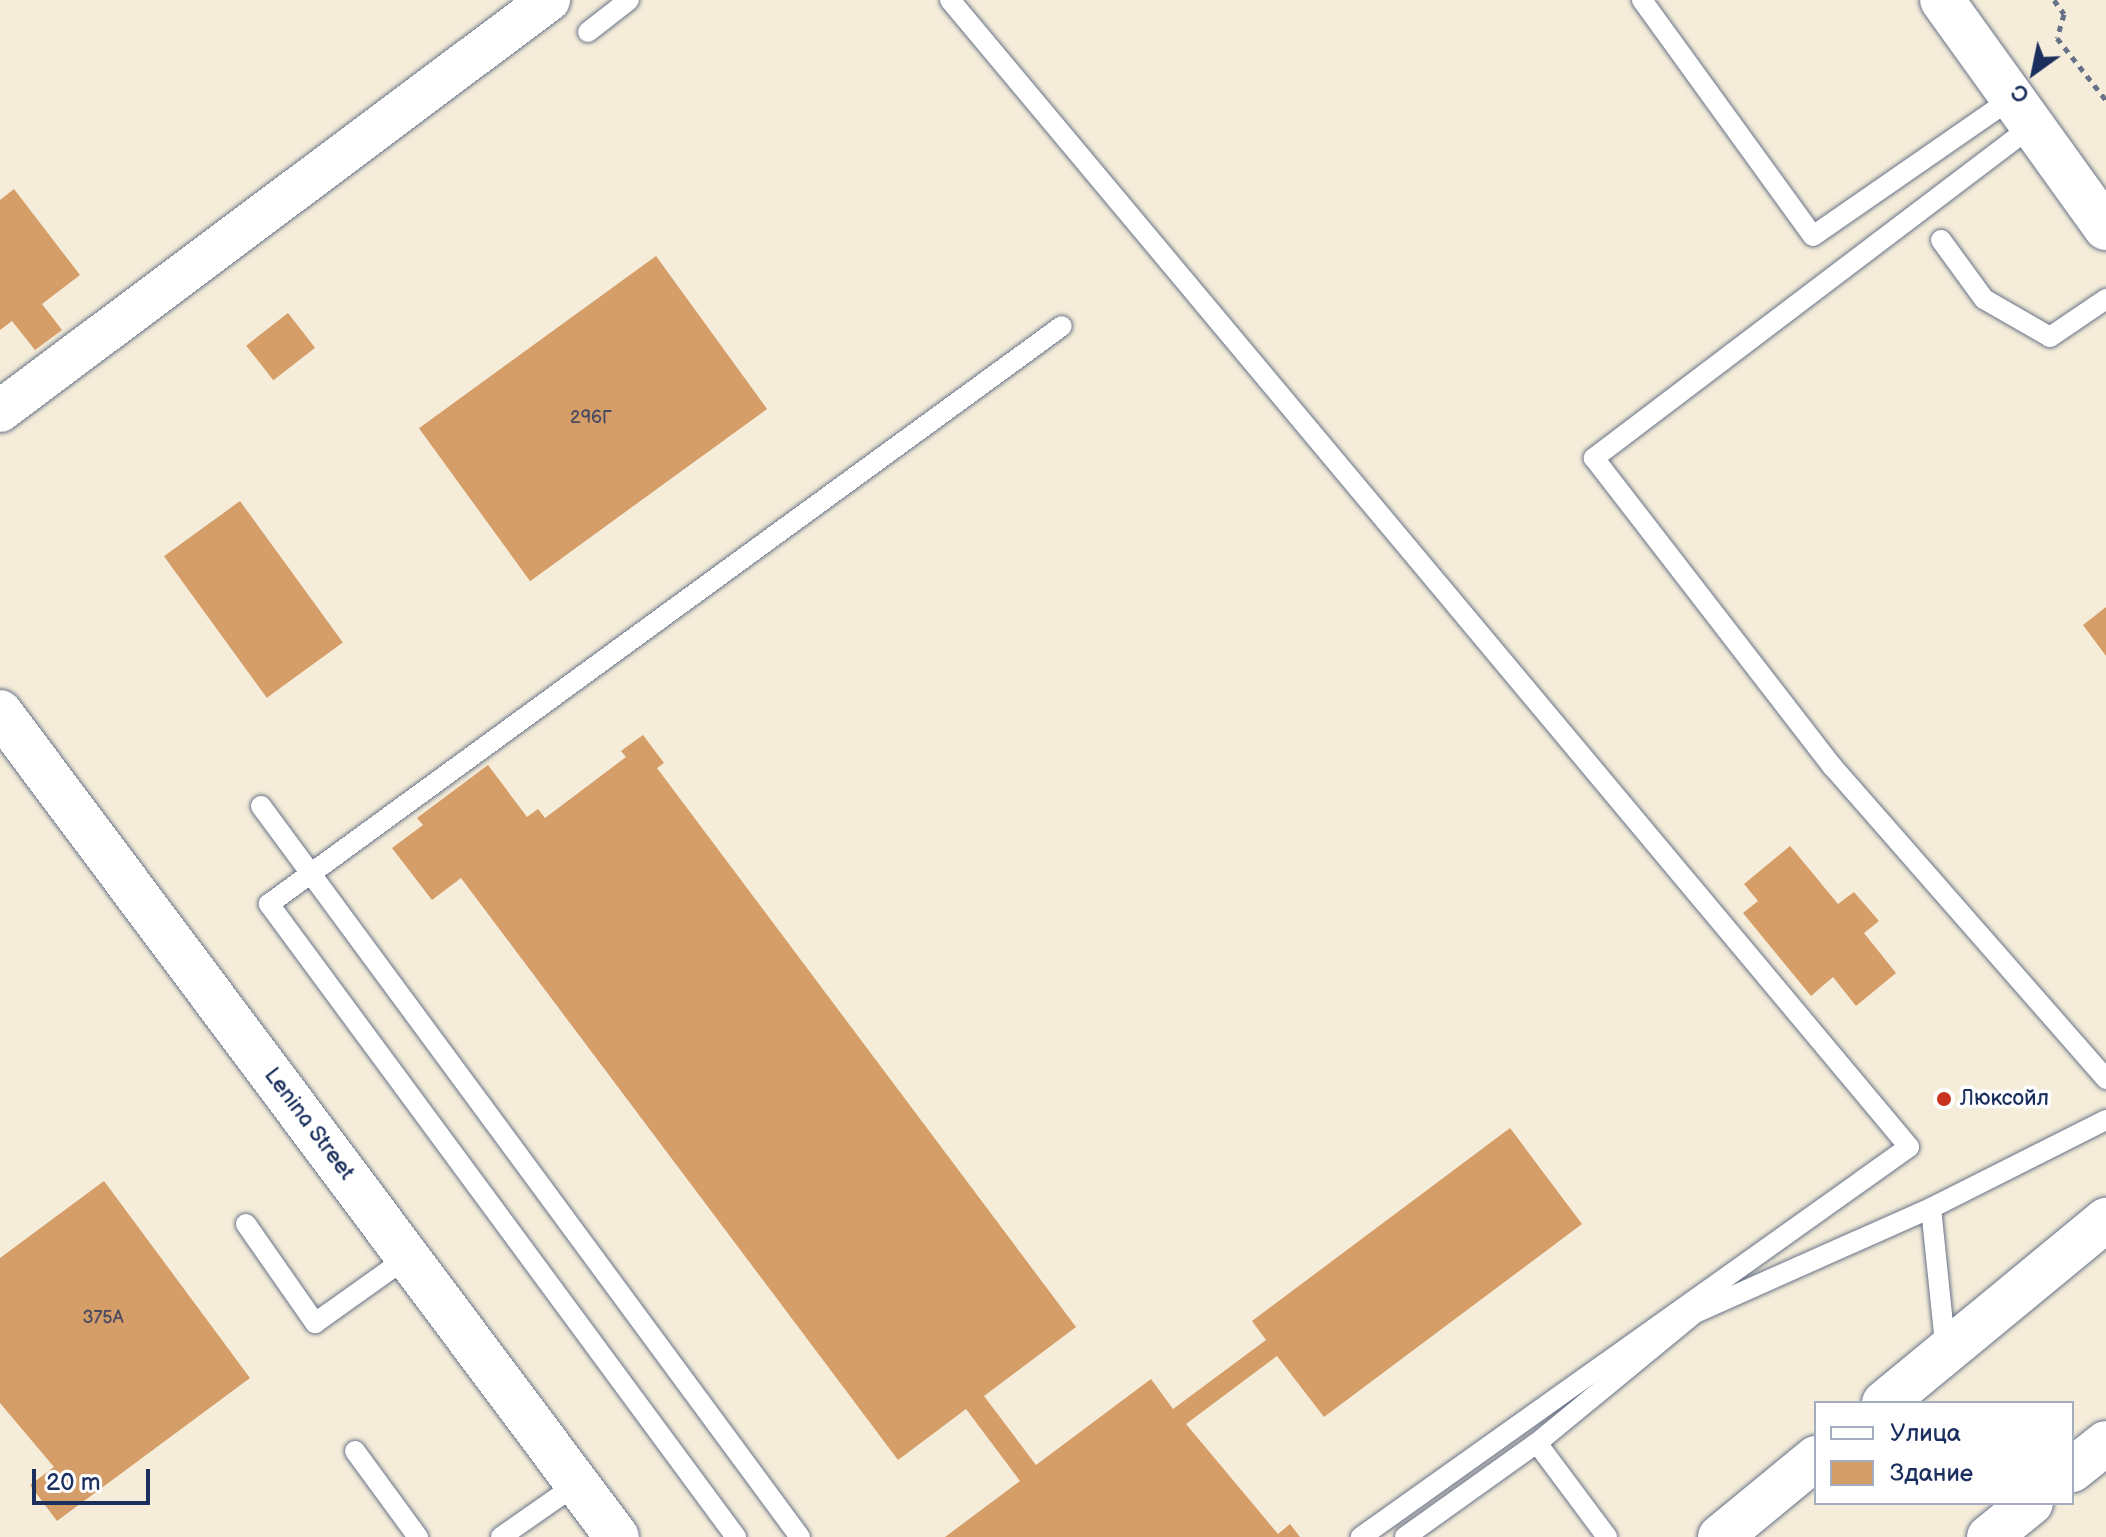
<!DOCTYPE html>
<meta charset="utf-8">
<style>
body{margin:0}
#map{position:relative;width:2106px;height:1537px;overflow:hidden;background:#f5edd9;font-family:"Balsamiq Sans",sans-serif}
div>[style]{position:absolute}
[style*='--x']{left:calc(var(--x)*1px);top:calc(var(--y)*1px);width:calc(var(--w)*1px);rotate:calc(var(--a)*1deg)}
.building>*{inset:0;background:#d59d67;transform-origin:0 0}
.path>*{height:5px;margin-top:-2.5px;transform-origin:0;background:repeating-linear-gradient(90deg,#677289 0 6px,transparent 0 12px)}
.roads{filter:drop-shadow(0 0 2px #677289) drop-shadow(0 0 2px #677289)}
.service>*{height:20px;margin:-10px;padding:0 10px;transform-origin:10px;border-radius:10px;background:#fff}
.minor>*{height:42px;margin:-21px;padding:0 21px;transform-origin:21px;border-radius:21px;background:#fff}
.secondary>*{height:44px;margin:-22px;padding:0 22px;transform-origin:22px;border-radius:22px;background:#fff}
.primary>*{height:44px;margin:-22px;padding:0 22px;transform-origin:22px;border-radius:22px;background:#fff}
.dots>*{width:22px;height:22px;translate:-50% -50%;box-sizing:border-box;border:4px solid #fff;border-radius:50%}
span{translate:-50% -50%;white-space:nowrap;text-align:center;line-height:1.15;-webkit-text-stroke:7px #fff;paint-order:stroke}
.number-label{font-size:18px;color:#4a4a60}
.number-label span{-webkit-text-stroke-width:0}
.poi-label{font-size:22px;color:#1b2f5e}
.left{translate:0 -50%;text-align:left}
.street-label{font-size:22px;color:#1b2f5e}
.legend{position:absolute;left:1814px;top:1401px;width:260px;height:104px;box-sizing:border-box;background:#fff;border:2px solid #a4acbf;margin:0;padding:10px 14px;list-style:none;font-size:24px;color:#1b2f5e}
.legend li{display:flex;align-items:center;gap:16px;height:40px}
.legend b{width:40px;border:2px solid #a4acbf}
.north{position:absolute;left:1994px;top:32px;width:80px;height:80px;-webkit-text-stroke:6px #fff;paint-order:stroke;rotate:213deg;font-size:22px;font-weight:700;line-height:32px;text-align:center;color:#1b2f5e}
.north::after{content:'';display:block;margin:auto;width:28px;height:36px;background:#1b2f5e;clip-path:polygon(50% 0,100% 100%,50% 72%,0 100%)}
.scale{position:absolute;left:32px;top:1469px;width:118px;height:36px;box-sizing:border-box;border:4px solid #1b2f5e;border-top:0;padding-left:10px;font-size:24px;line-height:28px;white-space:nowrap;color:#1b2f5e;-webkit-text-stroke:6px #fff;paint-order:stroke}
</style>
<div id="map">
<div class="building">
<i style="clip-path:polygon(14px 189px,80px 275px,42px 304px,62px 330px,35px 350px,12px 321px,0 330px,0 200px)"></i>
<i style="left:656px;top:256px;width:189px;height:293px;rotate:54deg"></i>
<i style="left:288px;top:313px;width:44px;height:53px;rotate:52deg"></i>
<i style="left:240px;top:501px;width:175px;height:94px;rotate:54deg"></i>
<i style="clip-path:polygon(2106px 607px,2106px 656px,2083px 625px)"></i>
<i style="clip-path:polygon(643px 735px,664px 763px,657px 768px,1076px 1327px,984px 1396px,1036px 1465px,1151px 1379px,1173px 1409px,1266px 1340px,1252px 1321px,1510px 1128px,1582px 1224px,1324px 1417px,1277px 1356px,1186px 1424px,1278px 1534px,1290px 1524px,1300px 1537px,945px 1537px,1020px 1481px,966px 1409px,898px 1460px,461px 878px,432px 900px,392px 848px,423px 825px,417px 818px,488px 765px,527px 817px,538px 809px,545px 818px,626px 757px,621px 751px)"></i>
<i style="clip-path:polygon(1790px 846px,1838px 904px,1854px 892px,1879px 921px,1864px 933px,1896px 973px,1856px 1006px,1833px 977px,1811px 996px,1743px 913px,1758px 901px,1744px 884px)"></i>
<i style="clip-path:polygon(104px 1181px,250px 1378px,57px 1521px,30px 1485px,54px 1467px,0 1403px,0 1258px)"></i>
</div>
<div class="path">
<i style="--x:2054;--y:0;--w:17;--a:54"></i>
<i style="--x:2064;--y:14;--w:25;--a:106"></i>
<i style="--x:2057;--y:38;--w:79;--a:51.7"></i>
</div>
<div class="roads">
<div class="service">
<i style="--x:950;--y:0;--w:1495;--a:50.1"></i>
<i style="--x:1909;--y:1147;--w:673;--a:144.56"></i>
<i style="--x:1642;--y:0;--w:291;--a:54.1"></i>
<i style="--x:1813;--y:236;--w:242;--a:-34.7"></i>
<i style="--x:588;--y:32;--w:52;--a:-38"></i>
<i style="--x:2032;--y:126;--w:550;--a:142.84"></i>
<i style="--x:1594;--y:458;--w:391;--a:52.3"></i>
<i style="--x:1833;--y:767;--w:415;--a:48.8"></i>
<i style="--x:1941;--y:240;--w:73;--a:53.9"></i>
<i style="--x:1984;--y:299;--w:76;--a:29.9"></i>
<i style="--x:2050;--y:337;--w:68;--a:-34.2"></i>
<i style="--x:261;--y:806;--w:908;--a:53.6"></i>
<i style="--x:1931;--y:1208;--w:145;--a:84.1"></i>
<i style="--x:246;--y:1224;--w:121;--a:55.1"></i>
<i style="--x:315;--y:1323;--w:114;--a:-35.4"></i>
<i style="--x:1537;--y:1443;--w:117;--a:53.3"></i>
<i style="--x:355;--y:1451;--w:107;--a:53.8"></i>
<i style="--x:501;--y:1537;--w:93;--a:-34.9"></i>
<i style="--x:736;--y:1537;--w:787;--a:-126.42"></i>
<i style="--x:269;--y:904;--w:981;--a:-36.09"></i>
<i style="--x:1405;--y:1537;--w:162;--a:-35.5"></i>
<i style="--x:1537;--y:1443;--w:205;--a:-39.4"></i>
<i style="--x:1695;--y:1313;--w:258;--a:-24"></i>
<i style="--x:1931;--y:1208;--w:196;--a:-26.7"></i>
</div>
<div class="minor">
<i style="--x:0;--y:411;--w:686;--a:-36.82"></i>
</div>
<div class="secondary">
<i style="--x:1942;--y:0;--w:281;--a:54.3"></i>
<i style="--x:1884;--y:1403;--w:288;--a:-39.5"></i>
<i style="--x:2072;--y:1470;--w:43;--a:-38.5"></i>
<i style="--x:1720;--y:1537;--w:124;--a:-39.5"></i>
<i style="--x:1989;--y:1537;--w:54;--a:-39"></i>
</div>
<div class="primary">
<i style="--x:0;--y:712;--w:1030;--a:53.21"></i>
</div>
</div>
<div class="dots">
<i style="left:1944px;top:1099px;background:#c8321e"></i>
</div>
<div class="number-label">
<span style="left:591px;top:418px">296Г</span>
<span style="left:103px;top:1318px">375А</span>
</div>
<div class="poi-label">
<span class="left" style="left:1960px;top:1099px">Люксойл</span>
</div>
<div class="street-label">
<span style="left:309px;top:1124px;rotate:53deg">Lenina Street</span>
</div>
<ul class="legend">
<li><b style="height:10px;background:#fff"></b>Улица</li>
<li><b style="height:22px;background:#d59d67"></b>Здание</li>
</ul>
<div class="north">С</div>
<div class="scale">20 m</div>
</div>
